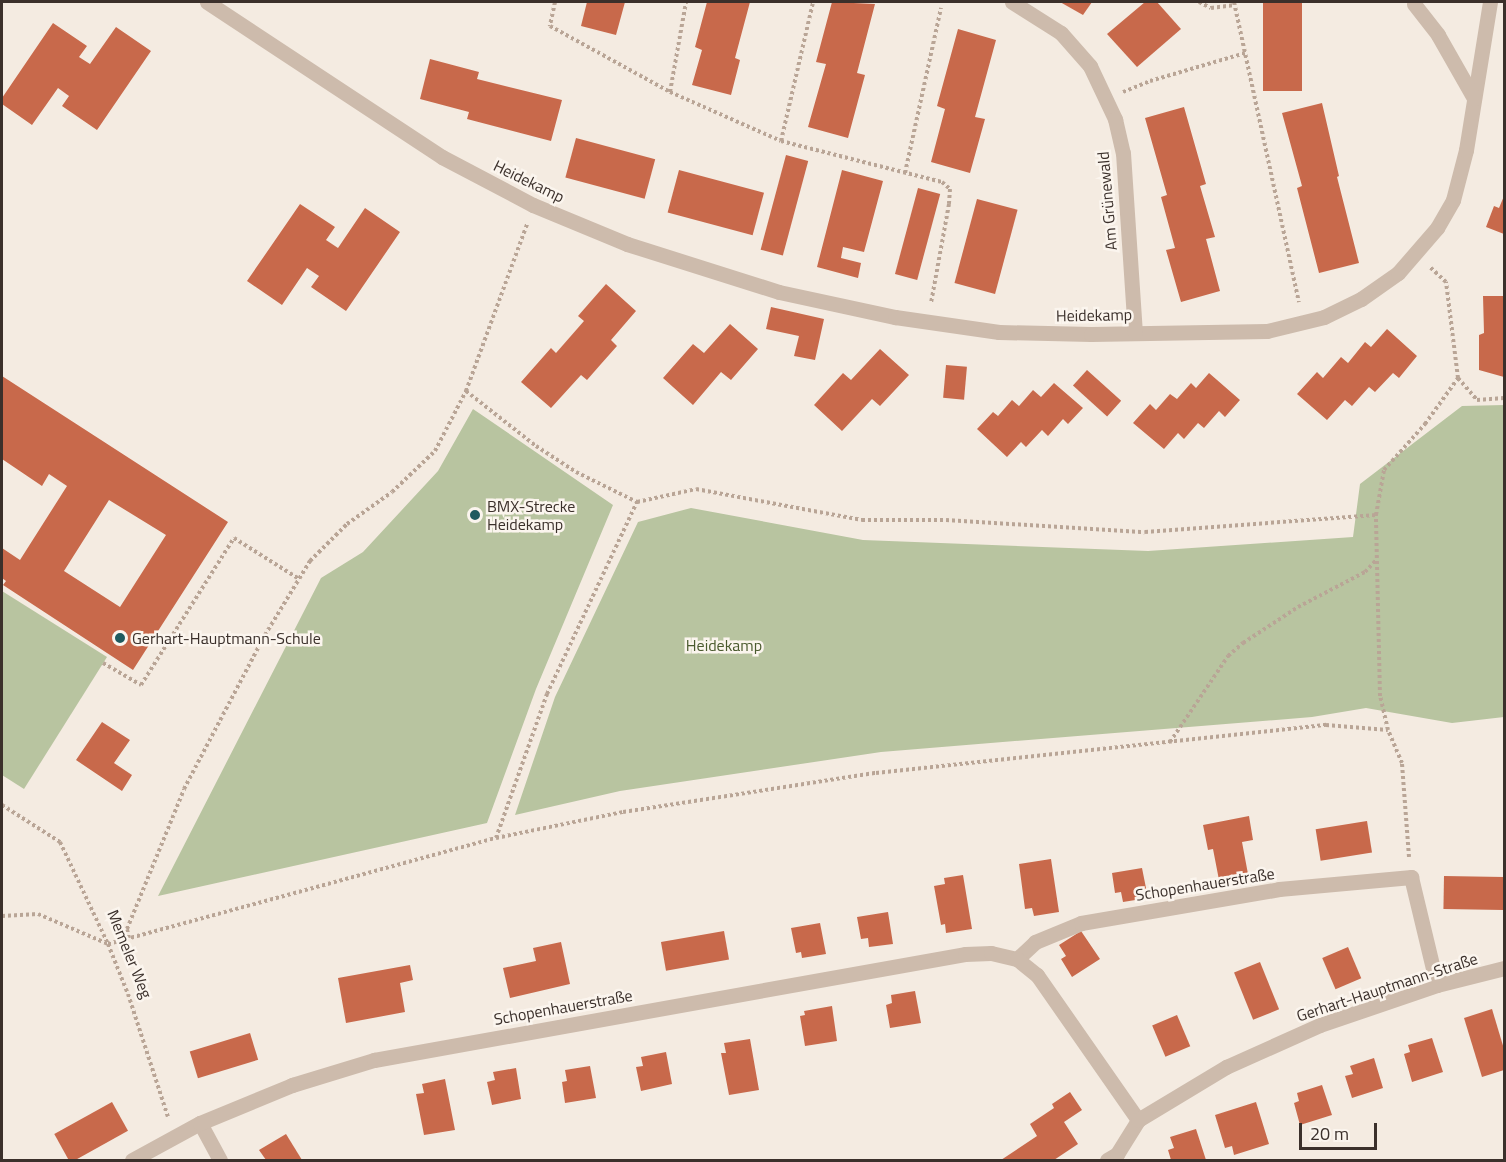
<!DOCTYPE html>
<meta charset="utf-8">
<style>
body{margin:0}
#map{position:relative;width:1506px;height:1162px;overflow:hidden;background:#f4ebe1;font-family:"Titillium Web",sans-serif}
div>[style]{position:absolute}
[style*='--x']{left:calc(var(--x)*1px);top:calc(var(--y)*1px);width:calc(var(--w)*1px);rotate:calc(var(--a)*1deg)}
.green>*{inset:0;background:#b8c4a0}
.building>*{inset:0;background:#c8694b;transform-origin:0 0}
.path>*{height:4px;margin-top:-2px;transform-origin:0;background:repeating-linear-gradient(90deg,#b9a596 0 3px,transparent 0 6px)}
.minor>*{height:15px;margin:-7.5px;padding:0 7.5px;transform-origin:7.5px;border-radius:7.5px;background:#cdbbac}
.dots>*{width:16px;height:16px;translate:-50% -50%;box-sizing:border-box;border:3px solid #fbf5ee;border-radius:50%}
span{translate:-50% -50%;white-space:nowrap;text-align:center;line-height:1.15;-webkit-text-stroke:5px #fbf5ee;paint-order:stroke}
.street-label{font-size:16px;color:#3b302b}
.poi-label{font-size:16px;color:#3b302b}
.left{translate:0 -50%;text-align:left}
.park-label{font-size:16px;color:#4a5a2e}
.frame{position:absolute;inset:0;border:3px solid #3b302b;pointer-events:none}
.scale{position:absolute;left:1299px;top:1123px;width:78px;height:27px;box-sizing:border-box;border:3px solid #3b302b;border-top:0;padding-left:8px;font-size:18px;line-height:21px;white-space:nowrap;color:#3b302b;-webkit-text-stroke:4px #fbf5ee;paint-order:stroke}
</style>
<div id="map">
<div class="green">
<i style="clip-path:polygon(1504px 405px,1504px 717px,1452px 723px,1366px 708px,1312px 717px,881px 752px,620px 791px,515px 815px,555px 697px,638px 522px,691px 508px,863px 540px,1148px 551px,1353px 537px,1360px 484px,1462px 406px)"></i>
<i style="clip-path:polygon(473px 409px,613px 505px,536px 689px,487px 823px,158px 896px,321px 578px,363px 552px,438px 471px)"></i>
<i style="clip-path:polygon(2px 591px,107px 657px,24px 789px,2px 775px)"></i>
</div>
<div class="building">
<i style="clip-path:polygon(587px 2px,625px 2px,616px 35px,581px 26px)"></i>
<i style="clip-path:polygon(707px 2px,750px 2px,735px 58px,740px 60px,731px 95px,692px 85px,702px 50px,695px 47px)"></i>
<i style="clip-path:polygon(832px 2px,875px 4px,857px 73px,865px 75px,848px 138px,808px 127px,826px 64px,816px 62px)"></i>
<i style="clip-path:polygon(1060px 2px,1092px 2px,1083px 15px)"></i>
<i style="clip-path:polygon(1145px 2px,1157px 2px,1181px 29px,1137px 67px,1107px 34px)"></i>
<i style="left:1263px;top:2px;width:39px;height:89px"></i>
<i style="clip-path:polygon(53px 23px,87px 46px,79px 57px,90px 64px,116px 27px,151px 51px,97px 130px,62px 106px,69px 96px,58px 88px,32px 125px,2px 104px,2px 98px)"></i>
<i style="clip-path:polygon(958px 29px,996px 40px,975px 117px,985px 119px,970px 173px,931px 162px,945px 109px,937px 106px)"></i>
<i style="clip-path:polygon(430px 59px,479px 72px,477px 79px,562px 100px,551px 141px,467px 119px,469px 112px,420px 99px)"></i>
<i style="clip-path:polygon(1322px 103px,1339px 176px,1337px 177px,1359px 263px,1319px 273px,1297px 188px,1302px 186px,1282px 113px)"></i>
<i style="clip-path:polygon(1184px 107px,1206px 184px,1200px 186px,1215px 237px,1206px 239px,1220px 291px,1181px 302px,1166px 250px,1175px 248px,1161px 197px,1167px 195px,1145px 118px)"></i>
<i style="left:576px;top:138px;width:82px;height:41px;rotate:15deg"></i>
<i style="left:786px;top:155px;width:23px;height:98px;rotate:15deg"></i>
<i style="left:679px;top:170px;width:88px;height:44px;rotate:15deg"></i>
<i style="clip-path:polygon(842px 170px,883px 181px,864px 252px,843px 247px,841px 258px,861px 263px,858px 278px,817px 267px)"></i>
<i style="left:918px;top:188px;width:23px;height:89px;rotate:15deg"></i>
<i style="clip-path:polygon(1504px 196px,1504px 234px,1486px 227px,1494px 206px,1499px 208px)"></i>
<i style="left:977px;top:199px;width:42px;height:87px;rotate:15deg"></i>
<i style="clip-path:polygon(300px 204px,335px 227px,326px 240px,338px 248px,365px 208px,400px 232px,346px 311px,311px 287px,319px 276px,307px 268px,282px 305px,247px 281px)"></i>
<i style="clip-path:polygon(606px 284px,636px 311px,611px 340px,617px 346px,601px 364px,587px 380px,581px 375px,551px 408px,521px 382px,551px 348px,556px 353px,584px 321px,578px 316px)"></i>
<i style="clip-path:polygon(1483px 296px,1504px 296px,1504px 377px,1479px 370px,1479px 335px,1484px 333px)"></i>
<i style="clip-path:polygon(771px 307px,824px 319px,815px 360px,794px 356px,799px 336px,766px 329px)"></i>
<i style="clip-path:polygon(730px 324px,758px 349px,731px 380px,721px 372px,693px 405px,663px 378px,693px 344px,704px 353px)"></i>
<i style="clip-path:polygon(1387px 329px,1417px 356px,1399px 378px,1393px 373px,1375px 392px,1369px 387px,1352px 406px,1345px 400px,1327px 420px,1297px 394px,1317px 372px,1323px 378px,1341px 357px,1348px 363px,1365px 342px,1371px 347px)"></i>
<i style="clip-path:polygon(880px 349px,909px 375px,880px 406px,872px 399px,842px 431px,814px 405px,843px 373px,851px 380px)"></i>
<i style="left:946px;top:365px;width:21px;height:33px;rotate:5deg"></i>
<i style="left:1087px;top:370px;width:46px;height:21px;rotate:42deg"></i>
<i style="clip-path:polygon(1209px 373px,1240px 400px,1225px 417px,1219px 411px,1204px 428px,1198px 423px,1184px 439px,1178px 433px,1164px 449px,1133px 423px,1150px 404px,1156px 410px,1170px 394px,1177px 399px,1191px 383px,1196px 388px)"></i>
<i style="clip-path:polygon(evenodd,2px 376px,228px 522px,133px 670px,3px 585px,6px 581px,2px 578px,2px 548px,20px 560px,67px 486px,49px 474px,42px 486px,2px 459px,2px 376px,109px 500px,166px 535px,120px 607px,64px 571px,109px 500px)"></i>
<i style="clip-path:polygon(1054px 383px,1083px 408px,1068px 424px,1063px 419px,1048px 436px,1042px 430px,1026px 447px,1021px 442px,1007px 457px,977px 429px,993px 412px,998px 416px,1012px 400px,1019px 406px,1033px 390px,1041px 397px)"></i>
<i style="clip-path:polygon(102px 722px,130px 740px,114px 763px,132px 775px,122px 791px,76px 760px)"></i>
<i style="clip-path:polygon(1249px 816px,1253px 840px,1242px 842px,1248px 874px,1219px 880px,1213px 849px,1208px 850px,1203px 825px)"></i>
<i style="left:1367px;top:821px;width:32px;height:52px;rotate:81deg"></i>
<i style="clip-path:polygon(1051px 859px,1059px 912px,1034px 916px,1032px 908px,1025px 909px,1019px 864px)"></i>
<i style="clip-path:polygon(1142px 868px,1148px 898px,1123px 902px,1121px 892px,1115px 893px,1112px 873px)"></i>
<i style="clip-path:polygon(963px 875px,972px 929px,946px 933px,945px 924px,941px 925px,934px 886px,945px 884px,944px 878px)"></i>
<i style="left:1444px;top:876px;width:60px;height:33px;rotate:1deg"></i>
<i style="clip-path:polygon(888px 912px,893px 944px,869px 947px,868px 938px,861px 939px,857px 917px)"></i>
<i style="clip-path:polygon(820px 923px,826px 954px,802px 958px,801px 952px,796px 953px,791px 928px)"></i>
<i style="left:724px;top:931px;width:29px;height:64px;rotate:80deg"></i>
<i style="clip-path:polygon(1081px 931px,1100px 959px,1072px 977px,1061px 959px,1066px 956px,1059px 945px)"></i>
<i style="clip-path:polygon(561px 942px,570px 984px,510px 998px,503px 968px,536px 961px,533px 948px)"></i>
<i style="left:1348px;top:947px;width:34px;height:28px;rotate:67deg"></i>
<i style="left:1260px;top:962px;width:51px;height:28px;rotate:68deg"></i>
<i style="clip-path:polygon(410px 965px,413px 980px,400px 983px,405px 1012px,346px 1023px,338px 978px)"></i>
<i style="clip-path:polygon(915px 991px,921px 1023px,890px 1028px,886px 1005px,892px 1003px,891px 995px)"></i>
<i style="clip-path:polygon(832px 1006px,837px 1041px,805px 1046px,800px 1016px,805px 1015px,804px 1011px)"></i>
<i style="clip-path:polygon(1492px 1009px,1504px 1049px,1504px 1070px,1482px 1077px,1464px 1018px)"></i>
<i style="left:1177px;top:1015px;width:34px;height:27px;rotate:67deg"></i>
<i style="left:250px;top:1033px;width:28px;height:63px;rotate:73deg"></i>
<i style="clip-path:polygon(1432px 1038px,1443px 1072px,1412px 1082px,1404px 1054px,1410px 1052px,1408px 1045px)"></i>
<i style="clip-path:polygon(750px 1039px,759px 1090px,729px 1095px,721px 1053px,726px 1053px,724px 1043px)"></i>
<i style="clip-path:polygon(666px 1052px,672px 1084px,641px 1091px,636px 1067px,643px 1066px,641px 1057px)"></i>
<i style="clip-path:polygon(1374px 1058px,1383px 1088px,1352px 1098px,1345px 1076px,1353px 1074px,1350px 1066px)"></i>
<i style="clip-path:polygon(590px 1066px,596px 1098px,565px 1103px,562px 1082px,567px 1081px,565px 1070px)"></i>
<i style="clip-path:polygon(516px 1068px,521px 1099px,492px 1105px,487px 1082px,495px 1080px,493px 1072px)"></i>
<i style="clip-path:polygon(445px 1079px,455px 1130px,424px 1135px,416px 1094px,424px 1093px,422px 1084px)"></i>
<i style="clip-path:polygon(1322px 1085px,1332px 1115px,1300px 1125px,1294px 1103px,1299px 1101px,1297px 1093px)"></i>
<i style="clip-path:polygon(1070px 1092px,1082px 1110px,1064px 1122px,1078px 1144px,1054px 1160px,1001px 1160px,1037px 1136px,1030px 1124px,1054px 1108px,1052px 1104px)"></i>
<i style="left:112px;top:1102px;width:33px;height:66px;rotate:61deg"></i>
<i style="clip-path:polygon(1256px 1102px,1269px 1144px,1234px 1155px,1232px 1146px,1225px 1148px,1215px 1115px)"></i>
<i style="clip-path:polygon(1196px 1129px,1206px 1160px,1171px 1160px,1168px 1150px,1174px 1148px,1170px 1137px)"></i>
<i style="clip-path:polygon(286px 1134px,302px 1160px,266px 1160px,259px 1150px)"></i>
</div>
<div class="path">
<i style="--x:555;--y:2;--w:25;--a:102"></i>
<i style="--x:550;--y:26;--w:137;--a:28.8"></i>
<i style="--x:670;--y:92;--w:121;--a:23.8"></i>
<i style="--x:781;--y:141;--w:166;--a:14.3"></i>
<i style="--x:942;--y:182;--w:11;--a:41"></i>
<i style="--x:950;--y:189;--w:15;--a:94"></i>
<i style="--x:949;--y:204;--w:101;--a:100.3"></i>
<i style="--x:1199;--y:2;--w:13;--a:27"></i>
<i style="--x:1211;--y:8;--w:24;--a:-7"></i>
<i style="--x:1234;--y:2;--w:307;--a:77.8"></i>
<i style="--x:670;--y:92;--w:91;--a:-79.9"></i>
<i style="--x:1123;--y:92;--w:29;--a:-22"></i>
<i style="--x:1150;--y:81;--w:99;--a:-16.4"></i>
<i style="--x:781;--y:141;--w:143;--a:-77"></i>
<i style="--x:905;--y:173;--w:169;--a:-77.7"></i>
<i style="--x:1458;--y:378;--w:29;--a:49"></i>
<i style="--x:1477;--y:400;--w:27;--a:-4"></i>
<i style="--x:466;--y:391;--w:89;--a:38.2"></i>
<i style="--x:536;--y:446;--w:48;--a:33"></i>
<i style="--x:576;--y:472;--w:68;--a:26.2"></i>
<i style="--x:637;--y:502;--w:60;--a:-12.4"></i>
<i style="--x:696;--y:489;--w:169;--a:10.6"></i>
<i style="--x:862;--y:520;--w:84;--a:0"></i>
<i style="--x:946;--y:520;--w:199;--a:3.5"></i>
<i style="--x:1145;--y:532;--w:232;--a:-4.2"></i>
<i style="--x:103;--y:663;--w:44;--a:30.1"></i>
<i style="--x:141;--y:685;--w:174;--a:-57.7"></i>
<i style="--x:234;--y:538;--w:77;--a:32.2"></i>
<i style="--x:1170;--y:742;--w:104;--a:-56"></i>
<i style="--x:1228;--y:656;--w:20;--a:-41"></i>
<i style="--x:1243;--y:643;--w:66;--a:-33.2"></i>
<i style="--x:1298;--y:607;--w:76;--a:-27.6"></i>
<i style="--x:1365;--y:572;--w:16;--a:-47"></i>
<i style="--x:2;--y:805;--w:69;--a:32.5"></i>
<i style="--x:60;--y:842;--w:113;--a:64.8"></i>
<i style="--x:108;--y:944;--w:54;--a:68.2"></i>
<i style="--x:128;--y:994;--w:129;--a:72"></i>
<i style="--x:496;--y:838;--w:153;--a:-70.5"></i>
<i style="--x:547;--y:694;--w:212;--a:-64.9"></i>
<i style="--x:1409;--y:857;--w:94;--a:-94.3"></i>
<i style="--x:1402;--y:763;--w:36;--a:-113"></i>
<i style="--x:1388;--y:730;--w:35;--a:-103"></i>
<i style="--x:1380;--y:696;--w:181;--a:-91.3"></i>
<i style="--x:1376;--y:515;--w:46;--a:-79.9"></i>
<i style="--x:1384;--y:470;--w:62;--a:-48.3"></i>
<i style="--x:1425;--y:424;--w:57;--a:-54.3"></i>
<i style="--x:1458;--y:378;--w:97;--a:-97.1"></i>
<i style="--x:1446;--y:282;--w:22;--a:-137"></i>
<i style="--x:2;--y:916;--w:36;--a:-3"></i>
<i style="--x:38;--y:914;--w:76;--a:23.2"></i>
<i style="--x:108;--y:944;--w:402;--a:-15.3"></i>
<i style="--x:496;--y:838;--w:130;--a:-11.6"></i>
<i style="--x:623;--y:812;--w:256;--a:-8.8"></i>
<i style="--x:876;--y:773;--w:453;--a:-6.1"></i>
<i style="--x:1326;--y:725;--w:62;--a:4.6"></i>
<i style="--x:129;--y:938;--w:9;--a:-103"></i>
<i style="--x:127;--y:929;--w:151;--a:-67.8"></i>
<i style="--x:184;--y:789;--w:174;--a:-62.3"></i>
<i style="--x:265;--y:635;--w:87;--a:-58.7"></i>
<i style="--x:310;--y:561;--w:52;--a:-45"></i>
<i style="--x:347;--y:524;--w:55;--a:-35.4"></i>
<i style="--x:392;--y:492;--w:59;--a:-43.6"></i>
<i style="--x:435;--y:451;--w:68;--a:-62.7"></i>
<i style="--x:466;--y:391;--w:178;--a:-69.9"></i>
</div>
<div class="minor">
<i style="--x:207;--y:2;--w:282;--a:33.4"></i>
<i style="--x:442;--y:157;--w:103;--a:27.8"></i>
<i style="--x:533;--y:205;--w:102;--a:22.5"></i>
<i style="--x:627;--y:244;--w:159;--a:17.5"></i>
<i style="--x:779;--y:292;--w:119;--a:12.2"></i>
<i style="--x:895;--y:317;--w:105;--a:8.2"></i>
<i style="--x:999;--y:332;--w:92;--a:1.2"></i>
<i style="--x:1091;--y:334;--w:176;--a:-1"></i>
<i style="--x:1267;--y:331;--w:59;--a:-13.8"></i>
<i style="--x:1324;--y:317;--w:41;--a:-25.9"></i>
<i style="--x:1361;--y:299;--w:45;--a:-35.1"></i>
<i style="--x:1398;--y:273;--w:60;--a:-49.1"></i>
<i style="--x:1437;--y:228;--w:32;--a:-60"></i>
<i style="--x:1453;--y:200;--w:52;--a:-75.4"></i>
<i style="--x:1466;--y:150;--w:150;--a:-80.8"></i>
<i style="--x:1012;--y:2;--w:58;--a:32.3"></i>
<i style="--x:1061;--y:33;--w:44;--a:48.7"></i>
<i style="--x:1090;--y:66;--w:59;--a:64.7"></i>
<i style="--x:1115;--y:119;--w:35;--a:77"></i>
<i style="--x:1123;--y:153;--w:180;--a:86.2"></i>
<i style="--x:1414;--y:4;--w:39;--a:52"></i>
<i style="--x:1438;--y:35;--w:73;--a:60.3"></i>
<i style="--x:1017;--y:959;--w:25;--a:-43"></i>
<i style="--x:1035;--y:942;--w:50;--a:-22.4"></i>
<i style="--x:1081;--y:923;--w:201;--a:-9.7"></i>
<i style="--x:1279;--y:889;--w:133;--a:-5.2"></i>
<i style="--x:1411;--y:877;--w:111;--a:76.5"></i>
<i style="--x:200;--y:1123;--w:42;--a:61.6"></i>
<i style="--x:132;--y:1160;--w:77;--a:-28.6"></i>
<i style="--x:200;--y:1123;--w:100;--a:-22.4"></i>
<i style="--x:292;--y:1085;--w:86;--a:-17"></i>
<i style="--x:374;--y:1060;--w:600;--a:-10.17"></i>
<i style="--x:965;--y:954;--w:26;--a:-2"></i>
<i style="--x:991;--y:953;--w:27;--a:13"></i>
<i style="--x:1017;--y:959;--w:26;--a:39"></i>
<i style="--x:1037;--y:975;--w:177;--a:55.1"></i>
<i style="--x:1107;--y:1160;--w:12;--a:-31"></i>
<i style="--x:1117;--y:1154;--w:40;--a:-58"></i>
<i style="--x:1138;--y:1120;--w:103;--a:-31.1"></i>
<i style="--x:1226;--y:1067;--w:103;--a:-24.1"></i>
<i style="--x:1320;--y:1025;--w:124;--a:-18.9"></i>
<i style="--x:1437;--y:985;--w:69;--a:-14.2"></i>
</div>
<div class="dots">
<i style="left:475px;top:515px;background:#1f5a5e"></i>
<i style="left:120px;top:638px;background:#1f5a5e"></i>
</div>
<div class="street-label">
<span style="left:529px;top:181px;rotate:26deg">Heidekamp</span>
<span style="left:1107px;top:201px;rotate:-95deg">Am Grünewald</span>
<span style="left:1094px;top:315px;rotate:-1deg">Heidekamp</span>
<span style="left:1205px;top:884px;rotate:-9deg">Schopenhauerstraße</span>
<span style="left:130px;top:954px;rotate:68deg">Memeler Weg</span>
<span style="left:1387px;top:987px;rotate:-18deg">Gerhart-Hauptmann-Straße</span>
<span style="left:563px;top:1007px;rotate:-10deg">Schopenhauerstraße</span>
</div>
<div class="poi-label">
<span class="left" style="left:487px;top:515px">BMX-Strecke<br>Heidekamp</span>
<span class="left" style="left:132px;top:638px">Gerhart-Hauptmann-Schule</span>
</div>
<div class="park-label">
<span style="left:724px;top:645px">Heidekamp</span>
</div>
<div class="frame"></div>
<div class="scale">20 m</div>
</div>
